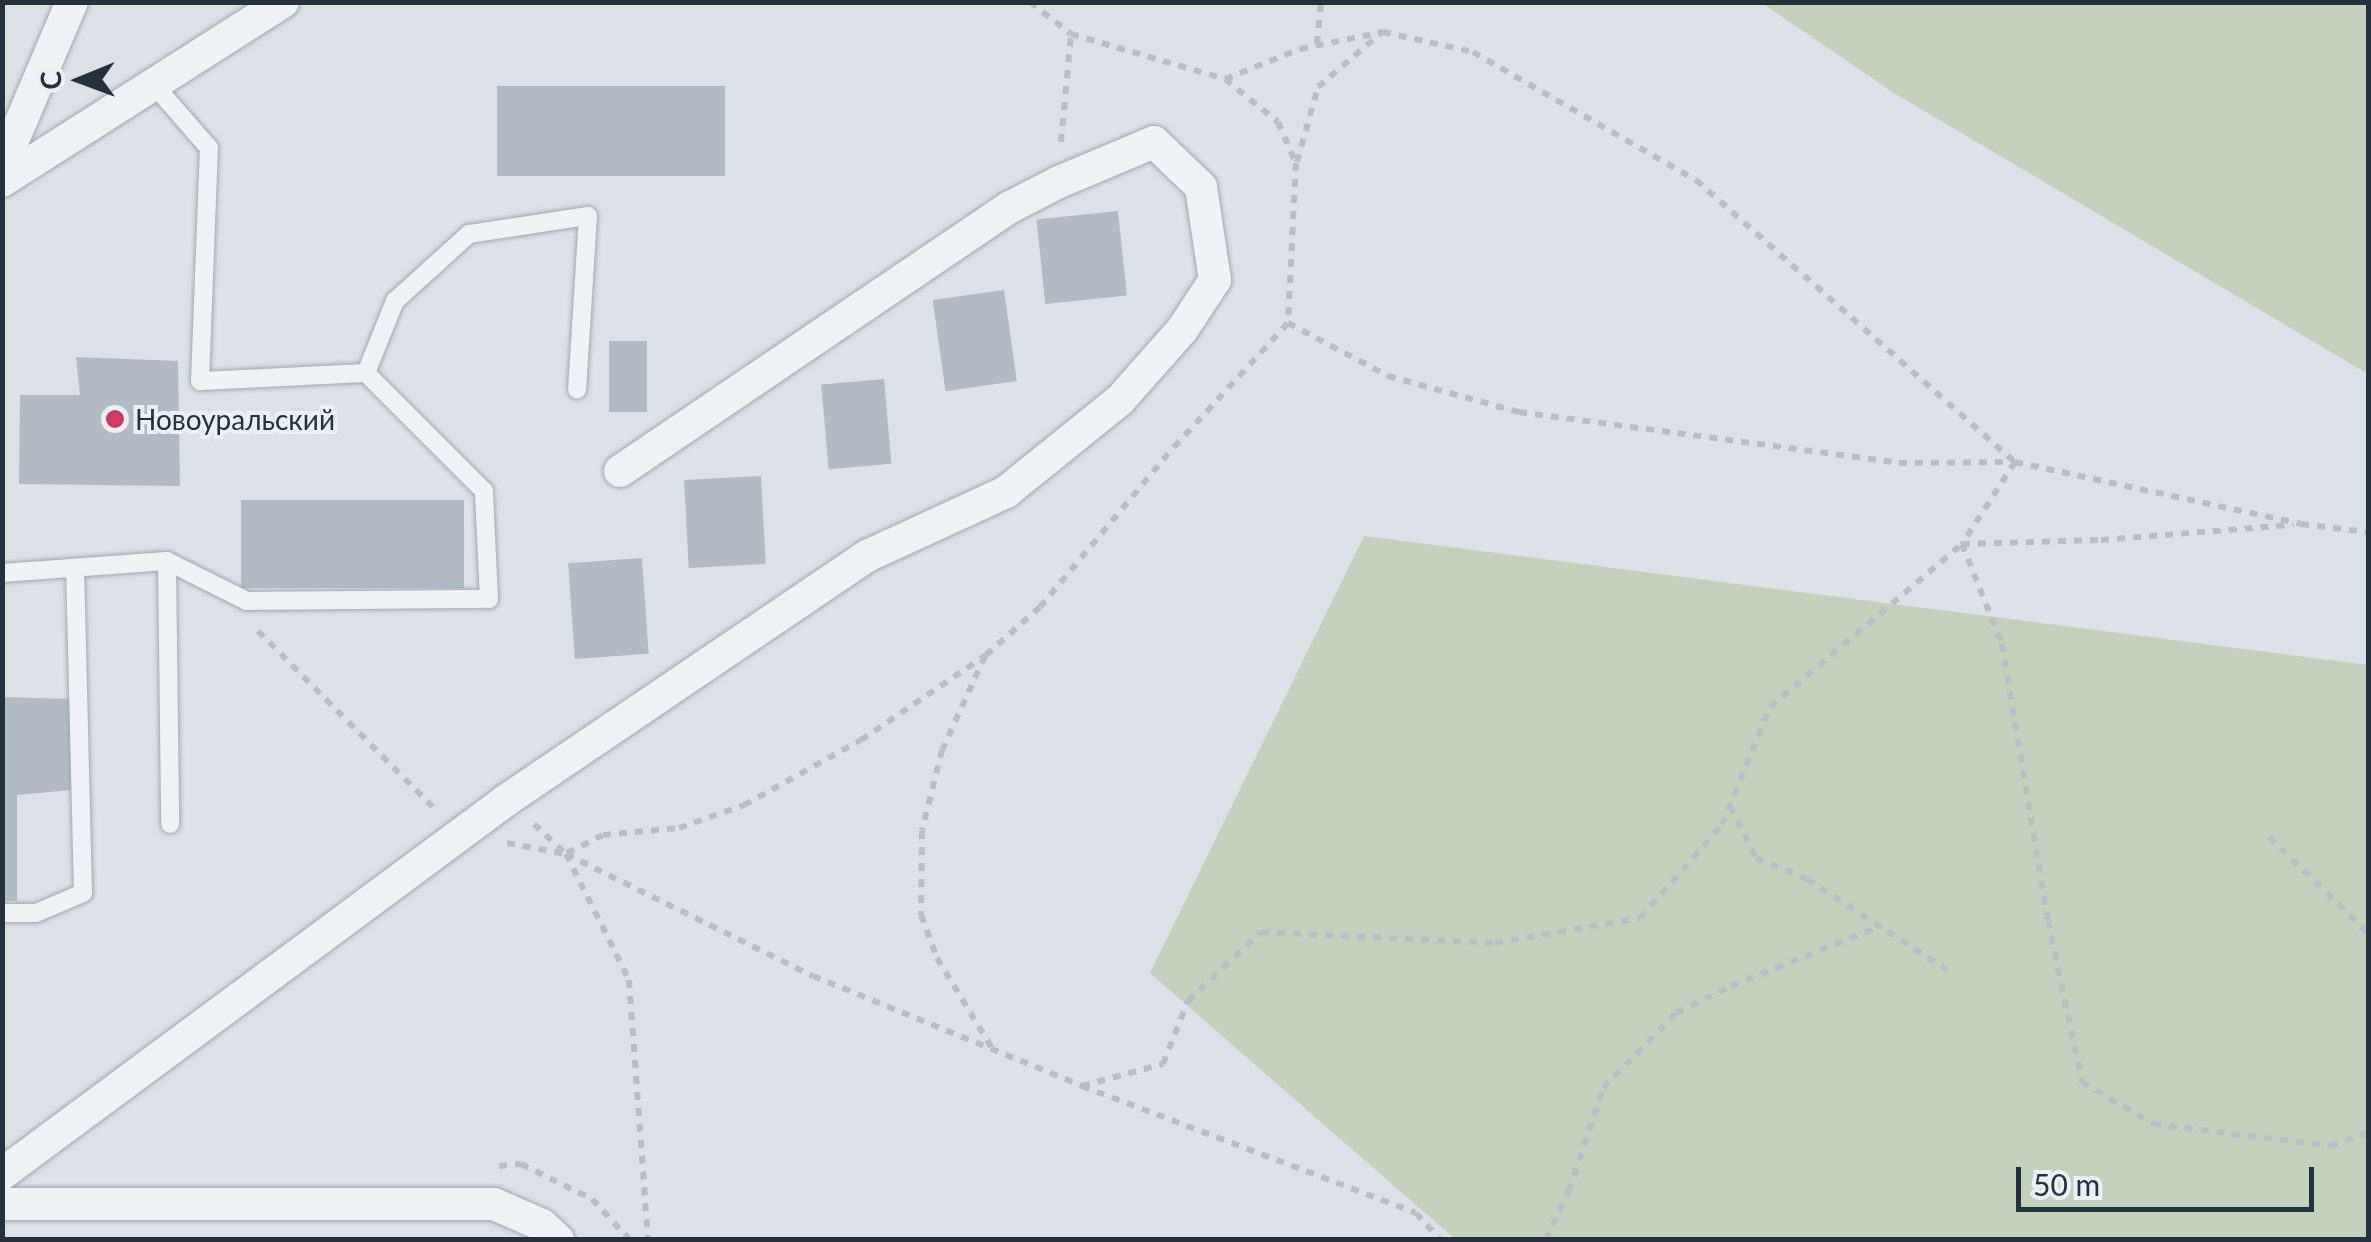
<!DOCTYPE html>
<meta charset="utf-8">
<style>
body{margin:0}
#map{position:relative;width:2371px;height:1242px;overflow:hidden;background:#dbe1e6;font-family:Lato,sans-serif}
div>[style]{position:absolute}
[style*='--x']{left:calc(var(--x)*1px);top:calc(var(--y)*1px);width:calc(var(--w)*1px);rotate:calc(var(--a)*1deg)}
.green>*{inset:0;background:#c4d1bc}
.building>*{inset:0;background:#b2bbc3;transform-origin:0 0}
.path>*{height:6px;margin-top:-3px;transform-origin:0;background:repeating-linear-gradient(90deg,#babfc5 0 8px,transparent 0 16px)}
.roads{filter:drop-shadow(0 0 2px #a1a9b0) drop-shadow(0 0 2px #a1a9b0)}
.service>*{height:18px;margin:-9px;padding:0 9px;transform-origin:9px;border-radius:9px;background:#eef1f5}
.minor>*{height:32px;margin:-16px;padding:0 16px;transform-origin:16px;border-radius:16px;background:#eef1f5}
.dots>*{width:28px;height:28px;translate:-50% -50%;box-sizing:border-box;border:5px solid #eaf0f4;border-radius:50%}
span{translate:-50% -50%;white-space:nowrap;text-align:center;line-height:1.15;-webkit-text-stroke:8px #eaf0f4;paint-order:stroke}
.poi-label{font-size:28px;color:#25313d}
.left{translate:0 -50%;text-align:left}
.frame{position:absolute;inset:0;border:5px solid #25313d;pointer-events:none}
.north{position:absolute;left:30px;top:30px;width:100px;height:100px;-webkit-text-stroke:8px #eaf0f4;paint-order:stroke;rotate:269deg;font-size:28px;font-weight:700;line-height:40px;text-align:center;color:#25313d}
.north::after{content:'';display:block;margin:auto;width:35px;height:45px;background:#25313d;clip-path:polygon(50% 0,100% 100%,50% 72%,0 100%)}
.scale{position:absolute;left:2016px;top:1167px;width:298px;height:45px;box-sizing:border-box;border:5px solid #25313d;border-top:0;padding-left:12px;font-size:30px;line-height:35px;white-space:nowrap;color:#25313d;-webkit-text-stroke:8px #eaf0f4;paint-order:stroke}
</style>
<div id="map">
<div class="green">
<i style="clip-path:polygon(1762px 3px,2368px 3px,2368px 374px,1894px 93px)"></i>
<i style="clip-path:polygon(1364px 536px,2368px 665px,2368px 1239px,1455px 1239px,1150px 973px)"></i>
</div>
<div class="building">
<i style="left:725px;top:86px;width:90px;height:228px;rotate:90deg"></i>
<i style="left:1118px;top:211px;width:85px;height:82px;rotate:84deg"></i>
<i style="left:1004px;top:290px;width:92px;height:72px;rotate:82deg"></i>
<i style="left:609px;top:341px;width:38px;height:71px"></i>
<i style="clip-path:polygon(76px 357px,178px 361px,180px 486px,19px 484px,20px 395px,80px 395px)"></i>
<i style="left:884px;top:379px;width:85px;height:63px;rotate:85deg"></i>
<i style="left:761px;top:476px;width:88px;height:77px;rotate:87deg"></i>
<i style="left:241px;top:500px;width:223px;height:88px"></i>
<i style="left:642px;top:558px;width:96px;height:74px;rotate:86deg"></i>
<i style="clip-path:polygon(2px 697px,70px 699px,71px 790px,17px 795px,17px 901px,2px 901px)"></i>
</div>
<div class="path">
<i style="--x:1030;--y:2;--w:52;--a:38"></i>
<i style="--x:1071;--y:34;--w:160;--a:16.3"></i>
<i style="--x:1225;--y:79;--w:81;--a:-21.8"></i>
<i style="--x:1300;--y:49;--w:85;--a:-11.6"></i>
<i style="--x:1383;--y:32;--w:92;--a:12.5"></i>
<i style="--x:1473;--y:52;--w:257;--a:29.9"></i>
<i style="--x:1696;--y:180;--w:426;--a:41.5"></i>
<i style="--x:2015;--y:462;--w:293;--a:12.2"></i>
<i style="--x:2301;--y:524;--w:67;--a:6.8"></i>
<i style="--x:1317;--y:44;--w:42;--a:-84.6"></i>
<i style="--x:1225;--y:79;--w:68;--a:39.1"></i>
<i style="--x:1278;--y:122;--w:45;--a:66.3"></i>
<i style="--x:1296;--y:163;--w:160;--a:92.9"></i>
<i style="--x:1288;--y:323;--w:113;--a:27.9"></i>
<i style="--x:1388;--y:376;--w:136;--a:15.4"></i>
<i style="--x:1519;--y:412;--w:383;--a:7.6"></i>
<i style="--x:1899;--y:463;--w:116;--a:-0.5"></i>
<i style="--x:2015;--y:462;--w:98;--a:122.9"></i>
<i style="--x:1962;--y:544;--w:108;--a:68.2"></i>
<i style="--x:2002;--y:644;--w:281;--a:80.6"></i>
<i style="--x:2048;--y:921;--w:165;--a:78.1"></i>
<i style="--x:2082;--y:1082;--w:82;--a:30.6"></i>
<i style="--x:2153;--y:1124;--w:178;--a:7.1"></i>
<i style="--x:2330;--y:1146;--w:40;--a:-18.9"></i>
<i style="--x:1061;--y:142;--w:108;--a:-84.7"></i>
<i style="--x:1297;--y:162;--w:78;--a:-74.4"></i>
<i style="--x:1318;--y:87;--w:84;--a:-40.7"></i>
<i style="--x:258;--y:631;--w:252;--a:45.2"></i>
<i style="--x:985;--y:656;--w:103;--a:114.6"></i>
<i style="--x:942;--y:750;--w:83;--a:103.9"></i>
<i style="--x:922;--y:831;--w:84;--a:90.7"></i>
<i style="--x:921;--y:915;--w:46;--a:69.6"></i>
<i style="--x:937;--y:958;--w:105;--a:58.6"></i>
<i style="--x:1730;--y:806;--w:58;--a:63.4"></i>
<i style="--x:1756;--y:858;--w:55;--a:22.4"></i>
<i style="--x:1807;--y:879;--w:167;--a:33"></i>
<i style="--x:534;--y:824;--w:44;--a:43.2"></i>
<i style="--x:566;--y:854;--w:141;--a:63.4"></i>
<i style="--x:629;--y:980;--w:261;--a:85.8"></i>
<i style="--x:2269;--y:837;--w:138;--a:44.1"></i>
<i style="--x:507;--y:843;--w:60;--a:10.6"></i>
<i style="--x:566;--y:854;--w:275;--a:26.3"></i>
<i style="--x:813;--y:976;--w:291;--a:22.2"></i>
<i style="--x:1082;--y:1086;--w:357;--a:20.8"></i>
<i style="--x:1416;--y:1213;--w:36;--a:48"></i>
<i style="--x:567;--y:853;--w:40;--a:-26.6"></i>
<i style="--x:603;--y:835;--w:76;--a:-5.3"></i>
<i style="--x:679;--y:828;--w:69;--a:-19.5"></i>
<i style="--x:744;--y:805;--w:134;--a:-29.1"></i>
<i style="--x:861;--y:740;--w:151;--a:-34.2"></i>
<i style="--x:986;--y:655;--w:72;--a:-41.6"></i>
<i style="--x:1040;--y:607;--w:209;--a:-50.1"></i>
<i style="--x:1174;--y:447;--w:168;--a:-47.4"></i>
<i style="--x:1082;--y:1086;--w:84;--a:-15.2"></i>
<i style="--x:1163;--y:1064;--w:68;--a:-68.4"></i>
<i style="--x:1188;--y:1001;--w:100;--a:-43.4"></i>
<i style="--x:1261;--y:932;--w:234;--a:2.7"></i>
<i style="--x:1495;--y:943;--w:147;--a:-9.8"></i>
<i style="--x:1640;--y:918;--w:124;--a:-48.6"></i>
<i style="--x:1722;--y:825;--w:127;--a:-67.9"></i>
<i style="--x:1770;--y:707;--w:252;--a:-40.3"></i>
<i style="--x:1962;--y:544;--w:139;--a:-1.6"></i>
<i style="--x:2101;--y:540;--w:193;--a:-4.5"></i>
<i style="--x:499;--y:1166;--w:22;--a:-5"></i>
<i style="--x:521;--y:1164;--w:79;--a:26.2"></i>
<i style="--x:592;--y:1199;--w:56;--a:47.2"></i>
<i style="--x:1546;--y:1240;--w:54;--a:-64.9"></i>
<i style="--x:1569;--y:1191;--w:108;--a:-71.7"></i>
<i style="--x:1603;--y:1088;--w:105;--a:-45.8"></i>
<i style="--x:1676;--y:1013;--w:61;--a:-26.1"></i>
<i style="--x:1731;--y:986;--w:162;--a:-21.8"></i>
</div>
<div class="roads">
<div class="service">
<i style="--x:366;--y:373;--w:78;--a:-68.1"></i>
<i style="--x:395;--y:301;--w:100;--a:-42.2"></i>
<i style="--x:469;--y:234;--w:120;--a:-8.6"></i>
<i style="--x:588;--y:216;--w:174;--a:93.6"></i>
<i style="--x:167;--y:561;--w:263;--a:89.3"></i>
<i style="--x:2;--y:573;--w:165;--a:-4.2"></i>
<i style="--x:167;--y:561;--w:89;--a:26.6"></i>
<i style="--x:247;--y:601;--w:242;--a:-0.5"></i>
<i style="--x:489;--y:599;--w:108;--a:-92.7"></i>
<i style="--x:484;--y:491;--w:167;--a:-135"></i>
<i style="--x:366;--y:373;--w:166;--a:177.2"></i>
<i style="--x:200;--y:381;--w:233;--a:-87.8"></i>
<i style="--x:209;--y:148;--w:84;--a:-131.1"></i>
<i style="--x:2;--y:913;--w:34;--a:0"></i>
<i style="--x:36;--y:913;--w:51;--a:-23.1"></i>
<i style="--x:83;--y:893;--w:325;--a:-91.4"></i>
</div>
<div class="minor">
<i style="--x:2;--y:166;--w:178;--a:-66.9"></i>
<i style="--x:2;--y:181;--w:333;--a:-32.5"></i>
<i style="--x:2;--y:1174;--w:630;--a:-36.54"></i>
<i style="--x:508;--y:799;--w:434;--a:-34.1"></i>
<i style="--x:867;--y:556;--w:153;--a:-24.7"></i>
<i style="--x:1006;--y:492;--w:146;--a:-38.9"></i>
<i style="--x:1120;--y:400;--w:94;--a:-48.5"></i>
<i style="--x:1182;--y:330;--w:60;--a:-56.6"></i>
<i style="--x:1215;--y:280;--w:94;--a:-98.6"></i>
<i style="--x:1201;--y:187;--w:65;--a:-136.2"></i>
<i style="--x:1154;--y:142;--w:105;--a:157.1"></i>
<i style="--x:1057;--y:183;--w:53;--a:152.9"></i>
<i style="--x:1010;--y:207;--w:471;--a:145.9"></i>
<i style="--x:2;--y:1204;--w:492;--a:0"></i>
<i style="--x:494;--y:1204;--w:52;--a:23.6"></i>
<i style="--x:542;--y:1225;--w:22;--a:43"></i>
</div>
</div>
<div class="dots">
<i style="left:115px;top:419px;background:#d33963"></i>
</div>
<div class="poi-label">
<span class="left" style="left:135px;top:419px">Новоуральский</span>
</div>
<div class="frame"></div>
<div class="north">С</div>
<div class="scale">50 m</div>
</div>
